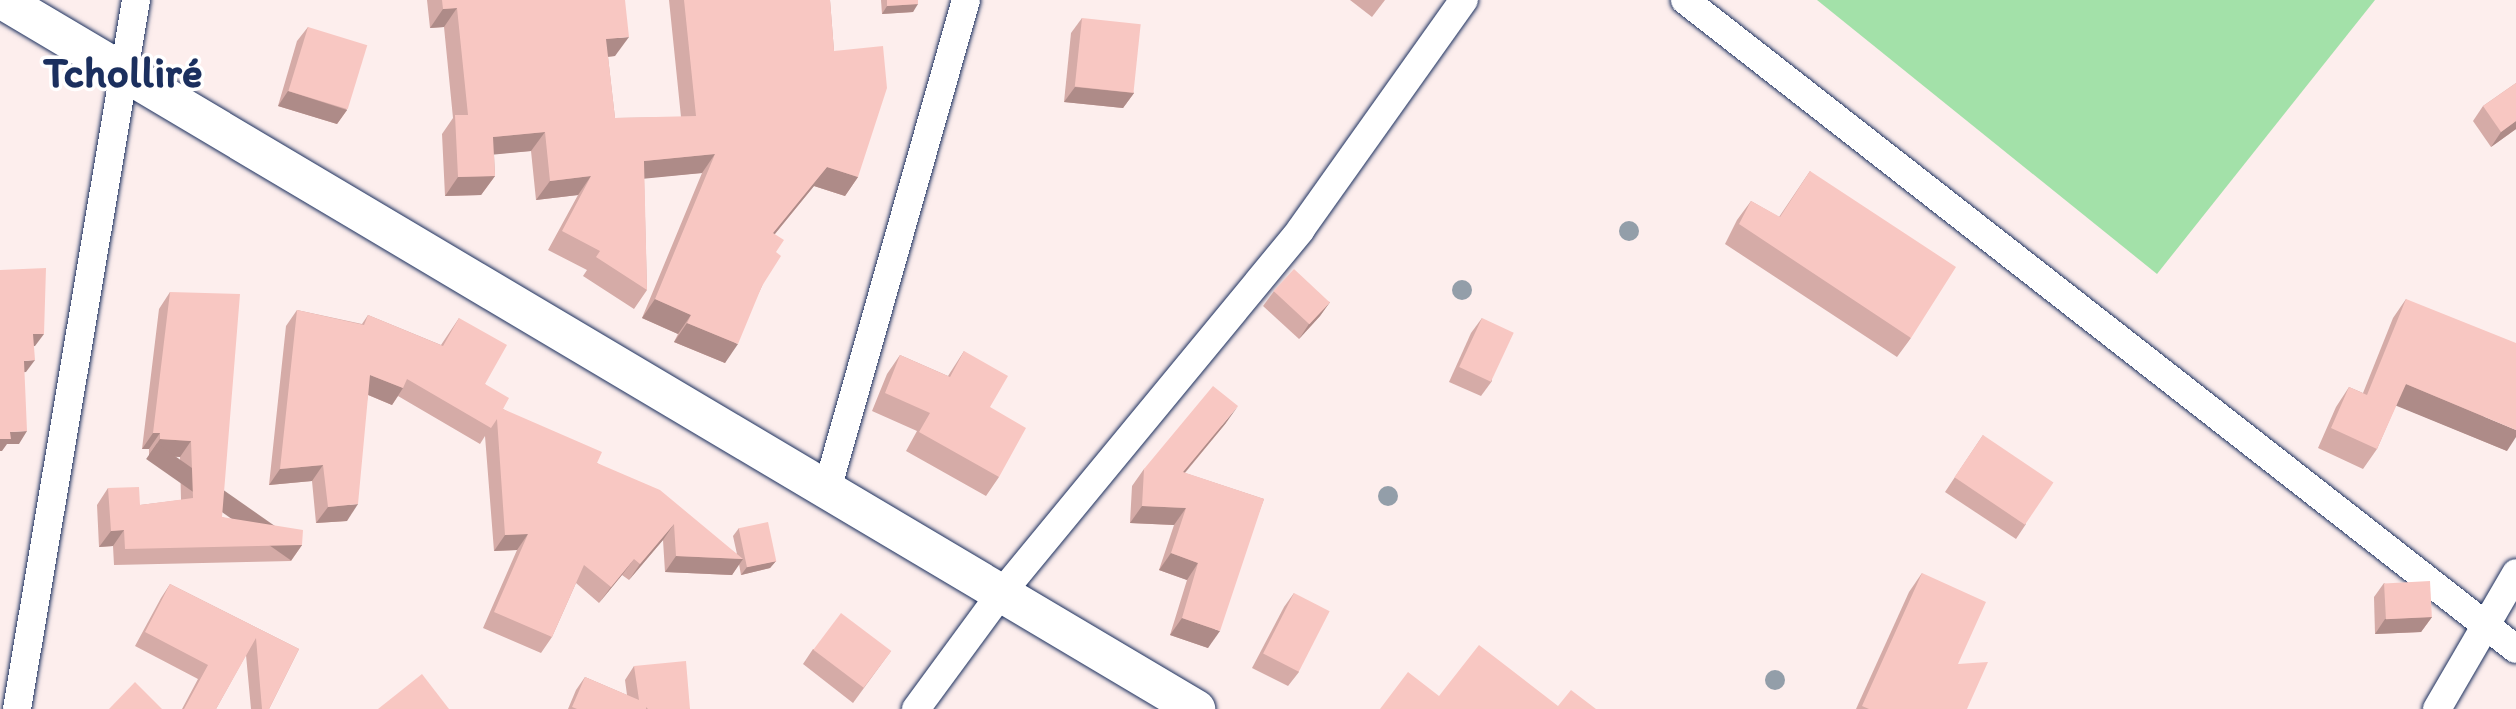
<!DOCTYPE html>
<meta charset="utf-8">
<style>
body{margin:0}
#map{position:relative;width:2516px;height:709px;overflow:hidden;background:#fdeeed;font-family:Itim,sans-serif}
div>[style]{position:absolute}
[style*='--x']{left:calc(var(--x)*1px);top:calc(var(--y)*1px);width:calc(var(--w)*1px);rotate:calc(var(--a)*1deg)}
.green>*{inset:0;background:#a3e1a9}
.roads{filter:drop-shadow(0 0 2px #1b2f5e) drop-shadow(0 0 2px #1b2f5e)}
.minor>*{height:28px;margin:-14px;padding:0 14px;transform-origin:14px;border-radius:14px;background:#fff}
.secondary>*{height:38px;margin:-19px;padding:0 19px;transform-origin:19px;border-radius:19px;background:#fff}
.trees>*{width:20px;height:20px;margin:-10px;border-radius:50%;background:#939ea9}
.wall>*{inset:0;background:#d5aba7}
.shaded-wall>*{inset:0;background:#ae8b88;transform-origin:0 0}
.building>*{inset:0;background:#f8c7c2;transform-origin:0 0}
span{translate:-50% -50%;white-space:nowrap;text-align:center;line-height:1.15;-webkit-text-stroke:7px #fff;paint-order:stroke}
.town-label{font-size:44px;color:#1b2f5e;font-weight:700}
</style>
<div id="map">
<div class="green">
<i style="clip-path:polygon(1817px 0,2375px 0,2157px 274px)"></i>
</div>
<div class="roads">
<div class="minor">
<i style="--x:1685;--y:0;--w:1054;--a:37.99"></i>
<i style="--x:826;--y:493;--w:512;--a:-74.15"></i>
<i style="--x:17;--y:709;--w:719;--a:-80.47"></i>
<i style="--x:916;--y:709;--w:140;--a:-53.7"></i>
<i style="--x:999;--y:596;--w:475;--a:-50.5"></i>
<i style="--x:1301;--y:229;--w:281;--a:-54.6"></i>
<i style="--x:2437;--y:709;--w:157;--a:-59.8"></i>
</div>
<div class="secondary">
<i style="--x:2;--y:0;--w:1389;--a:30.7"></i>
</div>
</div>
<div class="trees">
<i style="left:1629px;top:231px"></i>
<i style="left:1462px;top:290px"></i>
<i style="left:1388px;top:496px"></i>
<i style="left:1775px;top:680px"></i>
</div>
<div class="wall">
<i style="clip-path:polygon(427px 0,625px 0,615px 56px,608px 57px,615px 118px,681px 117px,669px 0,830px 0,834px 51px,858px 177px,845px 196px,814px 186px,775px 234px,776px 252px,762px 286px,725px 363px,674px 342px,678px 334px,642px 318px,702px 173px,644px 178px,647px 290px,634px 309px,583px 276px,587px 270px,548px 250px,578px 195px,536px 200px,531px 151px,494px 154px,495px 176px,481px 195px,445px 196px,442px 134px,453px 118px,444px 27px,430px 28px)"></i>
<i style="clip-path:polygon(881px 0,918px 0,913px 12px,882px 14px)"></i>
<i style="clip-path:polygon(1350px 0,1385px 0,1372px 17px)"></i>
<i style="clip-path:polygon(1082px 18px,1134px 93px,1123px 108px,1064px 102px,1071px 33px)"></i>
<i style="clip-path:polygon(308px 27px,347px 110px,337px 124px,278px 106px,297px 41px)"></i>
<i style="clip-path:polygon(2516px 83px,2516px 129px,2491px 147px,2473px 121px,2483px 106px)"></i>
<i style="clip-path:polygon(1810px 171px,1911px 338px,1897px 357px,1725px 244px,1737px 220px,1751px 201px,1779px 217px)"></i>
<i style="clip-path:polygon(1274px 291px,1330px 302px,1320px 316px,1299px 339px,1263px 306px)"></i>
<i style="clip-path:polygon(170px 292px,222px 517px,302px 545px,291px 561px,114px 565px,113px 546px,99px 547px,97px 505px,108px 488px,140px 505px,181px 500px,180px 457px,149px 455px,149px 449px,142px 449px,159px 309px)"></i>
<i style="clip-path:polygon(2406px 299px,2507px 451px,2396px 405px,2377px 449px,2363px 469px,2318px 448px,2336px 407px,2349px 387px,2363px 393px,2393px 318px)"></i>
<i style="clip-path:polygon(297px 310px,362px 324px,368px 315px,441px 345px,459px 318px,485px 384px,503px 409px,597px 463px,737px 554px,733px 536px,739px 528px,776px 561px,770px 568px,741px 575px,739px 564px,732px 575px,665px 572px,663px 540px,629px 580px,622px 575px,599px 603px,576px 583px,552px 637px,541px 653px,483px 628px,517px 550px,494px 551px,485px 436px,480px 444px,398px 396px,392px 405px,368px 395px,347px 521px,316px 523px,312px 481px,269px 485px,286px 326px)"></i>
<i style="clip-path:polygon(1482px 318px,1492px 381px,1481px 396px,1449px 382px,1471px 333px)"></i>
<i style="clip-path:polygon(964px 351px,990px 407px,999px 477px,986px 496px,906px 451px,917px 431px,872px 411px,887px 374px,900px 355px,948px 376px)"></i>
<i style="clip-path:polygon(1226px 423px,1185px 473px,1264px 499px,1208px 648px,1170px 635px,1187px 580px,1159px 570px,1174px 525px,1130px 523px,1132px 486px,1144px 469px)"></i>
<i style="clip-path:polygon(1983px 435px,2026px 524px,2016px 539px,1945px 492px)"></i>
<i style="clip-path:polygon(1922px 573px,1967px 709px,1856px 709px,1909px 592px)"></i>
<i style="clip-path:polygon(2384px 583px,2432px 617px,2421px 632px,2375px 634px,2374px 597px)"></i>
<i style="clip-path:polygon(170px 584px,299px 649px,269px 709px,251px 709px,246px 655px,216px 709px,182px 709px,198px 679px,135px 646px,161px 598px)"></i>
<i style="clip-path:polygon(1294px 593px,1299px 672px,1288px 686px,1252px 668px,1284px 607px)"></i>
<i style="clip-path:polygon(813px 649px,891px 651px,853px 703px,803px 664px)"></i>
<i style="clip-path:polygon(634px 666px,690px 709px,568px 709px,576px 690px,585px 677px,627px 695px,625px 680px)"></i>
</div>
<div class="shaded-wall">
<i style="clip-path:polygon(918px 4px,913px 12px,882px 14px,887px 6px)"></i>
<i style="clip-path:polygon(457px 8px,444px 27px,430px 28px,443px 9px)"></i>
<i style="clip-path:polygon(629px 37px,615px 56px,593px 58px,606px 39px)"></i>
<i style="clip-path:polygon(1075px 87px,1134px 93px,1123px 108px,1064px 102px)"></i>
<i style="clip-path:polygon(288px 91px,347px 110px,337px 124px,278px 106px)"></i>
<i style="clip-path:polygon(2516px 121px,2516px 129px,2491px 147px,2501px 132px)"></i>
<i style="clip-path:polygon(545px 132px,531px 151px,479px 156px,493px 137px)"></i>
<i style="clip-path:polygon(715px 154px,702px 173px,631px 180px,644px 161px)"></i>
<i style="clip-path:polygon(827px 167px,858px 177px,845px 196px,814px 186px,760px 252px,773px 233px)"></i>
<i style="clip-path:polygon(495px 176px,481px 195px,445px 196px,458px 177px)"></i>
<i style="clip-path:polygon(591px 176px,578px 195px,536px 200px,550px 181px)"></i>
<i style="clip-path:polygon(655px 299px,691px 315px,678px 334px,642px 318px)"></i>
<i style="clip-path:polygon(1330px 302px,1320px 316px,1299px 339px,1309px 324px)"></i>
<i style="clip-path:polygon(687px 323px,738px 344px,725px 363px,674px 342px)"></i>
<i style="clip-path:polygon(33px 334px,44px 334px,35px 346px,24px 347px)"></i>
<i style="clip-path:polygon(35px 360px,26px 372px,15px 373px,24px 361px)"></i>
<i style="clip-path:polygon(370px 375px,403px 388px,392px 405px,359px 391px)"></i>
<i style="clip-path:polygon(2406px 384px,2516px 430px,2516px 437px,2507px 451px,2392px 404px)"></i>
<i style="clip-path:polygon(1238px 406px,1226px 423px,1171px 489px,1183px 472px)"></i>
<i style="clip-path:polygon(27px 431px,19px 444px,7px 444px,2px 451px,0 451px,0 439px,10px 432px)"></i>
<i style="clip-path:polygon(153px 433px,160px 433px,149px 449px,142px 449px)"></i>
<i style="clip-path:polygon(160px 439px,191px 441px,180px 457px,149px 455px)"></i>
<i style="clip-path:polygon(323px 465px,312px 481px,269px 485px,280px 469px)"></i>
<i style="clip-path:polygon(358px 504px,347px 521px,316px 523px,328px 507px)"></i>
<i style="clip-path:polygon(1142px 506px,1186px 508px,1174px 525px,1130px 523px)"></i>
<i style="clip-path:polygon(674px 524px,663px 540px,629px 580px,640px 564px)"></i>
<i style="clip-path:polygon(124px 530px,113px 546px,99px 547px,111px 531px)"></i>
<i style="clip-path:polygon(528px 534px,517px 550px,494px 551px,505px 535px)"></i>
<i style="left:302px;top:545px;width:19px;height:177px;rotate:125deg"></i>
<i style="clip-path:polygon(1171px 553px,1198px 563px,1187px 580px,1159px 570px)"></i>
<i style="clip-path:polygon(676px 556px,743px 559px,732px 575px,665px 572px)"></i>
<i style="clip-path:polygon(634px 559px,622px 575px,599px 603px,611px 587px)"></i>
<i style="clip-path:polygon(776px 561px,770px 568px,741px 575px,747px 567px)"></i>
<i style="clip-path:polygon(2432px 617px,2421px 632px,2375px 634px,2385px 619px)"></i>
<i style="clip-path:polygon(1182px 618px,1220px 631px,1208px 648px,1170px 635px)"></i>
</div>
<div class="building">
<i style="clip-path:polygon(442px 0,625px 0,629px 37px,606px 39px,615px 118px,696px 116px,684px 0,830px 0,834px 51px,883px 46px,887px 88px,858px 177px,827px 167px,773px 233px,784px 240px,776px 252px,781px 256px,762px 286px,738px 344px,687px 323px,691px 315px,655px 299px,715px 154px,644px 161px,647px 290px,596px 257px,600px 251px,562px 231px,591px 176px,550px 181px,545px 132px,493px 137px,495px 176px,458px 177px,455px 115px,468px 115px,457px 8px,443px 9px)"></i>
<i style="clip-path:polygon(887px 0,918px 0,918px 4px,887px 6px)"></i>
<i style="left:1082px;top:18px;width:59px;height:69px;rotate:6deg"></i>
<i style="left:308px;top:27px;width:62px;height:67px;rotate:17deg"></i>
<i style="clip-path:polygon(2516px 83px,2516px 121px,2501px 132px,2483px 106px)"></i>
<i style="clip-path:polygon(1810px 171px,1956px 267px,1911px 338px,1739px 224px,1751px 201px,1780px 217px)"></i>
<i style="clip-path:polygon(0 256px,0 270px,46px 268px,44px 334px,33px 334px,35px 360px,24px 361px,27px 431px,10px 432px,11px 439px,0 439px)"></i>
<i style="left:1294px;top:269px;width:49px;height:30px;rotate:43deg"></i>
<i style="clip-path:polygon(170px 292px,240px 294px,222px 517px,303px 530px,302px 545px,125px 549px,124px 530px,111px 531px,108px 488px,139px 487px,140px 505px,193px 498px,191px 441px,160px 439px,160px 433px,153px 433px)"></i>
<i style="clip-path:polygon(2406px 299px,2516px 343px,2516px 430px,2406px 384px,2377px 449px,2331px 428px,2349px 387px,2367px 395px)"></i>
<i style="clip-path:polygon(297px 310px,364px 325px,368px 315px,443px 346px,459px 318px,507px 345px,485px 384px,509px 398px,503px 409px,602px 452px,597px 463px,660px 490px,743px 559px,676px 556px,674px 524px,640px 564px,634px 559px,611px 587px,584px 565px,552px 637px,494px 612px,528px 534px,505px 535px,497px 419px,491px 428px,407px 379px,403px 388px,370px 375px,358px 504px,328px 507px,323px 465px,280px 469px)"></i>
<i style="left:1482px;top:318px;width:35px;height:54px;rotate:25deg"></i>
<i style="clip-path:polygon(964px 351px,1008px 376px,990px 407px,1026px 428px,999px 477px,919px 432px,930px 413px,885px 393px,900px 355px,950px 377px)"></i>
<i style="clip-path:polygon(1213px 386px,1238px 406px,1183px 472px,1264px 499px,1220px 631px,1182px 618px,1198px 563px,1171px 553px,1186px 508px,1142px 506px,1144px 469px)"></i>
<i style="left:1983px;top:435px;width:85px;height:51px;rotate:34deg"></i>
<i style="left:768px;top:522px;width:40px;height:30px;rotate:78deg"></i>
<i style="clip-path:polygon(1922px 573px,1986px 602px,1958px 664px,1988px 662px,1967px 709px,1869px 709px,1862px 706px)"></i>
<i style="left:2430px;top:581px;width:36px;height:46px;rotate:87deg"></i>
<i style="clip-path:polygon(170px 584px,299px 649px,269px 709px,262px 709px,256px 638px,216px 709px,184px 709px,208px 665px,145px 632px)"></i>
<i style="left:1294px;top:593px;width:40px;height:68px;rotate:27deg"></i>
<i style="left:841px;top:613px;width:63px;height:46px;rotate:37deg"></i>
<i style="clip-path:polygon(1479px 645px,1558px 706px,1571px 690px,1596px 709px,1380px 709px,1408px 672px,1439px 696px)"></i>
<i style="clip-path:polygon(686px 661px,690px 709px,648px 709px,646px 707px,646px 709px,577px 709px,572px 707px,585px 677px,639px 700px,634px 666px)"></i>
<i style="clip-path:polygon(422px 674px,449px 709px,378px 709px)"></i>
<i style="clip-path:polygon(135px 682px,162px 709px,109px 709px)"></i>
</div>
<div class="town-label">
<span style="left:123px;top:72px">Tcholliré</span>
</div>
</div>
